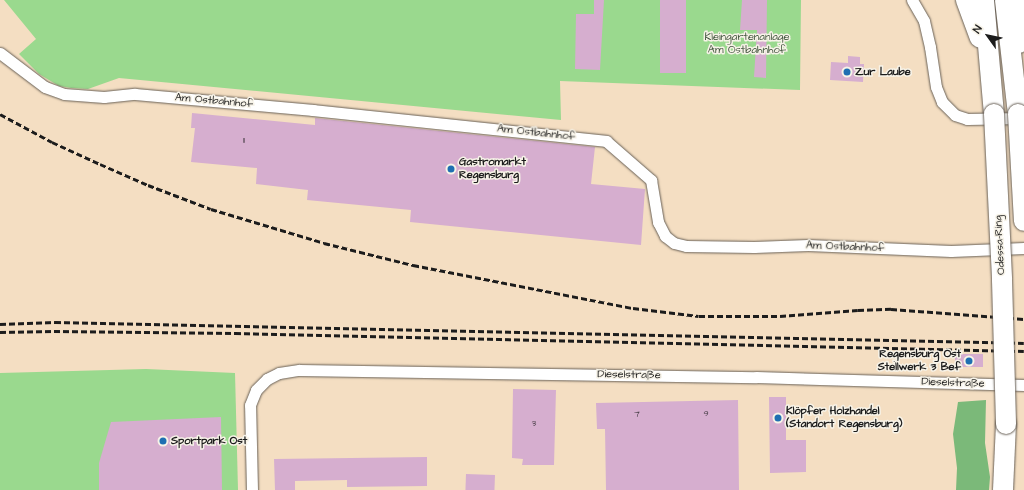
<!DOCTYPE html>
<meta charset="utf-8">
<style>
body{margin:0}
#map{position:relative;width:1024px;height:490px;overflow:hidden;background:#f4dec2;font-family:"Architects Daughter",sans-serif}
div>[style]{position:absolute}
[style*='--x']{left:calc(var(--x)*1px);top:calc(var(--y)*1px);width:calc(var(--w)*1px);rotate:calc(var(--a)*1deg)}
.green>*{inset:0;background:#9ad98e}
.forest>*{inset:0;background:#7bb979}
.building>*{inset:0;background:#d6aecf;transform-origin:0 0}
.roads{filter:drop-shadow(0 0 1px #686056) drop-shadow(0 0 1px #686056)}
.street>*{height:11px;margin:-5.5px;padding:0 5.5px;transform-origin:5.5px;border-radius:5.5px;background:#fff}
.highway>*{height:20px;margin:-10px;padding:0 10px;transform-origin:10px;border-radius:10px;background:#fff}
.rail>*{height:3px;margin-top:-1.5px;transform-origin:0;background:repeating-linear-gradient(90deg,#1c1c1c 0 6px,transparent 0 9px)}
.bridges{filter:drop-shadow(0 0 1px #686056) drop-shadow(0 0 1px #686056)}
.highway-bridge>*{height:20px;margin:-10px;padding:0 10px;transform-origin:10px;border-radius:10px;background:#fff}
.dots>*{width:11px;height:11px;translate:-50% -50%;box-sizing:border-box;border:2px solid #f7f3e8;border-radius:50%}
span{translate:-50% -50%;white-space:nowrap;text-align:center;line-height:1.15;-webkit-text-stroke:3px #f7f3e8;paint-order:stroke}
.number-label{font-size:9px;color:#4a4049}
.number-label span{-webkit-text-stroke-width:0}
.park-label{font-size:11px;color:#42553e}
.poi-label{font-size:11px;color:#1c1c1c;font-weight:700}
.left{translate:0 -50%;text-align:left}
.right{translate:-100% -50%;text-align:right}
.street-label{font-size:11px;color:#1c1c1c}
.north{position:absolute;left:968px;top:16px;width:40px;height:40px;-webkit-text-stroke:3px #f7f3e8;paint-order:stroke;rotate:303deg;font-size:11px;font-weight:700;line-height:16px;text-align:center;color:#1c1c1c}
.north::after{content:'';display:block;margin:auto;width:14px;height:18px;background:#1c1c1c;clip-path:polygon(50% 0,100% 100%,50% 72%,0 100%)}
</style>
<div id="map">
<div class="green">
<i style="clip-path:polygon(4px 0,801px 0,800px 90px,560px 81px,561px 120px,119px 78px,88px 89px,71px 88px,59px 86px,39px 74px,19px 54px,36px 39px)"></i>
<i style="clip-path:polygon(146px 369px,235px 373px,238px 490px,0 490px,0 373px)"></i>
</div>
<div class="forest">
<i style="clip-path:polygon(986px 400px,985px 443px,990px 477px,989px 490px,956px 490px,957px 468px,953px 434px,958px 402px)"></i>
</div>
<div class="building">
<i style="clip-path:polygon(594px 0,604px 0,600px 70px,575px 69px,576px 14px,594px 14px)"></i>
<i style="left:660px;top:0;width:26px;height:73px"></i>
<i style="clip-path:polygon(742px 0,767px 0,766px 78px,754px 77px,757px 30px,740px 30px)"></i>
<i style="clip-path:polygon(848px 56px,860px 57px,860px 64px,864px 64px,863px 82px,830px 80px,831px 62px,848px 63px)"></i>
<i style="clip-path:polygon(192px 113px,315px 125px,315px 118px,595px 147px,591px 184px,645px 189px,641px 245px,410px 222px,411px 210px,307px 200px,308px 190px,256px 184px,257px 168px,191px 162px,195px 128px,191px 128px)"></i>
<i style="left:955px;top:354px;width:28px;height:13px"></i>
<i style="clip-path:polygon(513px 389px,556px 390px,554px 465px,522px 465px,523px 459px,512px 458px)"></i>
<i style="clip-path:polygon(769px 397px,786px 397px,786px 440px,806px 440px,806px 472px,770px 473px)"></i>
<i style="clip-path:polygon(738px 400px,739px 490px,606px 490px,605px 429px,597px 429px,596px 403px)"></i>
<i style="clip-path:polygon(221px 417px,222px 490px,99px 490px,99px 463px,111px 422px)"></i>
<i style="clip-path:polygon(427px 457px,427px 486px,347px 487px,347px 480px,295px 481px,295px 490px,275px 490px,274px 459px)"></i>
<i style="left:466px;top:474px;width:29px;height:16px;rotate:2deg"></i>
</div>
<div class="roads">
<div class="street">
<i style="--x:912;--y:0;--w:24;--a:60"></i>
<i style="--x:924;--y:21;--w:27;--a:77"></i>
<i style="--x:930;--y:47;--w:40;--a:81.5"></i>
<i style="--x:936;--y:87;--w:16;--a:68"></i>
<i style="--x:942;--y:102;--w:18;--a:45"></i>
<i style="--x:955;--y:115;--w:13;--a:18"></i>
<i style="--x:967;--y:119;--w:55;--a:-1"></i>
<i style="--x:0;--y:53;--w:56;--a:37.1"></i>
<i style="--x:45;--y:87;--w:20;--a:20"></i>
<i style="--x:64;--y:94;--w:40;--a:4.3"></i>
<i style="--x:104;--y:97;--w:31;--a:-6"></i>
<i style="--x:135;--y:94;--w:179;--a:5.1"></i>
<i style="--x:313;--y:110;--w:295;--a:6"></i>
<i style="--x:606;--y:141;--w:60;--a:40.9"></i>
<i style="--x:651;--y:180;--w:43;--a:80.5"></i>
<i style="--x:658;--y:222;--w:16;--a:63"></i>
<i style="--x:665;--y:236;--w:11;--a:38"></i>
<i style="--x:674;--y:243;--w:12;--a:14"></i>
<i style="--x:686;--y:246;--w:68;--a:0.8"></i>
<i style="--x:754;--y:247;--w:54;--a:-2.1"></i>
<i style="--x:808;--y:245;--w:143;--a:2.4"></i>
<i style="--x:951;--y:251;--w:73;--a:-2.4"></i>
<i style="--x:252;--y:490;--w:85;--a:-91.3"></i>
<i style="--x:250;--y:405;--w:16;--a:-68"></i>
<i style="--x:256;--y:390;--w:16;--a:-45"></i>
<i style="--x:267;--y:379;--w:13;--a:-27"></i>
<i style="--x:279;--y:373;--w:20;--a:-9"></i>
<i style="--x:299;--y:370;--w:457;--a:0.9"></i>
<i style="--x:756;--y:377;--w:268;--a:1.7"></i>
</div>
<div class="highway">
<i style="--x:966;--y:0;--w:40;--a:69.8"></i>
<i style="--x:984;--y:0;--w:114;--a:85"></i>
<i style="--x:1005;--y:0;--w:115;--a:83.5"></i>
<i style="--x:1019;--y:43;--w:43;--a:-86"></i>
<i style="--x:1003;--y:490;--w:66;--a:-87.4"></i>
</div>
</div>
<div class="rail">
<i style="--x:0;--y:114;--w:59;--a:28.3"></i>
<i style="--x:52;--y:142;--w:53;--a:24.6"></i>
<i style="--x:100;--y:164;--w:52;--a:23.6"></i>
<i style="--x:148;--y:185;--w:67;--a:20.9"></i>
<i style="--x:211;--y:209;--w:118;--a:16.7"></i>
<i style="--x:324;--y:243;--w:92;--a:13.9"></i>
<i style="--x:413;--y:265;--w:224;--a:11.1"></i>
<i style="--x:633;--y:308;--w:66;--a:6.9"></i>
<i style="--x:699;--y:316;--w:81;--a:0"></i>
<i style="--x:780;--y:316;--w:78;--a:-4.4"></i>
<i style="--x:858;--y:310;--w:33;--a:-2"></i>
<i style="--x:891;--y:309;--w:133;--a:4.3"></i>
<i style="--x:0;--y:324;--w:55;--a:-2.1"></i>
<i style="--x:55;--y:322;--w:969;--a:1.24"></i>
<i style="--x:0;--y:332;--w:54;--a:-1.1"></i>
<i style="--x:54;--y:331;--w:181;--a:0.6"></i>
<i style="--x:235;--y:333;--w:789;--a:1.31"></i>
</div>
<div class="bridges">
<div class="highway-bridge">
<i style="--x:994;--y:114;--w:166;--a:87.2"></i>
<i style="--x:1002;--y:280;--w:144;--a:88.4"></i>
<i style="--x:1018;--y:114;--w:107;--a:86.8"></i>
</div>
</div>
<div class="dots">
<i style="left:847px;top:72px;background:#1f6fb2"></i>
<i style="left:451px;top:169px;background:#1f6fb2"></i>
<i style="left:969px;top:361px;background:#1f6fb2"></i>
<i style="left:778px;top:418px;background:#1f6fb2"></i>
<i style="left:163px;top:441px;background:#1f6fb2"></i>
</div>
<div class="number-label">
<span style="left:244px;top:141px">11</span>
<span style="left:706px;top:414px">9</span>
<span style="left:637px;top:415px">7</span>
<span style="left:534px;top:424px">3</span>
</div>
<div class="park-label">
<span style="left:747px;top:44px">Kleingartenanlage<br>Am Ostbahnhof</span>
</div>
<div class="poi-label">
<span class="left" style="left:855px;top:72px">Zur Laube</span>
<span class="left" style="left:459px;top:169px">Gastromarkt<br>Regensburg</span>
<span class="right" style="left:961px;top:361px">Regensburg Ost<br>Stellwerk 3 Bef</span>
<span class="left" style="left:786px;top:418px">Klöpfer Holzhandel<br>(Standort Regensburg)</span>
<span class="left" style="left:171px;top:441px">Sportpark Ost</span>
</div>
<div class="street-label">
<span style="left:214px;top:101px;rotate:5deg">Am Ostbahnhof</span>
<span style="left:536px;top:133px;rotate:6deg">Am Ostbahnhof</span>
<span style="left:1000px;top:245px;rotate:-93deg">Odessa-Ring</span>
<span style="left:845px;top:247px;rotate:2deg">Am Ostbahnhof</span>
<span style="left:629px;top:375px;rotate:1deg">Dieselstraße</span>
<span style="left:953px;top:383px;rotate:2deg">Dieselstraße</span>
</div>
<div class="north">N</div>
</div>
